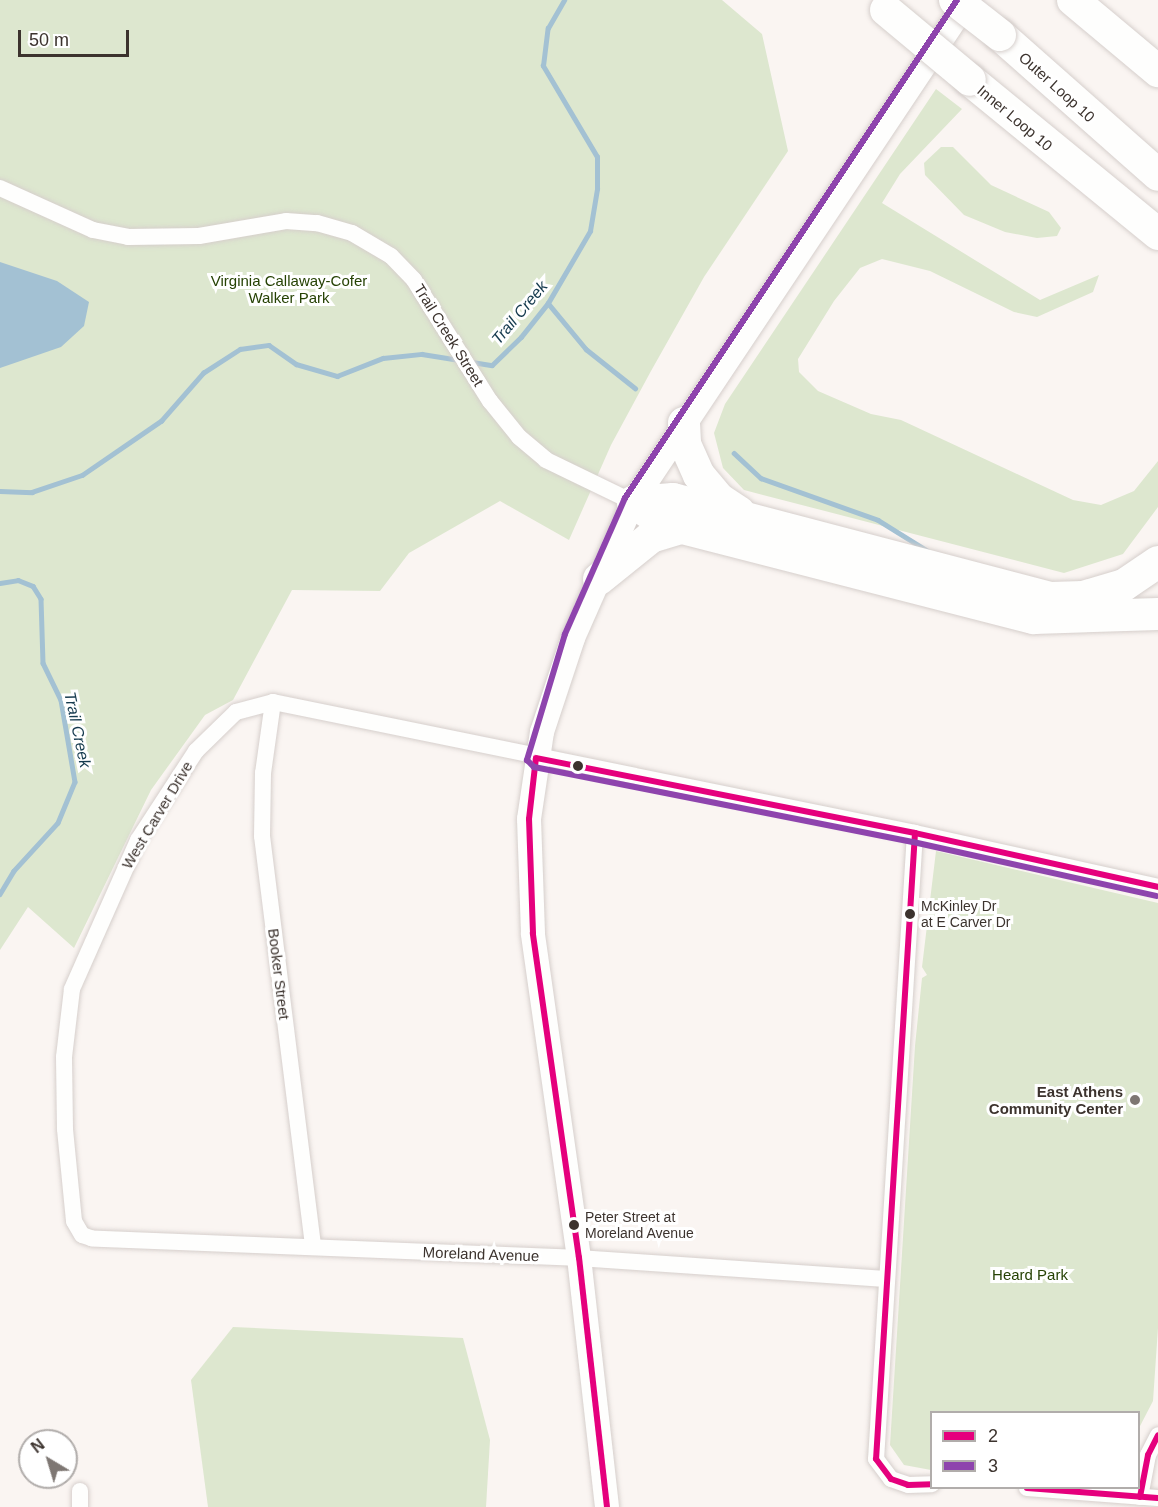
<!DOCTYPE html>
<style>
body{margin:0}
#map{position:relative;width:1158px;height:1507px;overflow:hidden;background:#faf5f2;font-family:Arial,sans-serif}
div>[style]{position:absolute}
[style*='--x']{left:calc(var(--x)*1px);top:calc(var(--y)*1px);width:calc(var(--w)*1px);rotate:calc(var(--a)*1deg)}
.green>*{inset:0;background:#dde7cf}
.water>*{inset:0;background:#a3c1d3}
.stream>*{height:4.5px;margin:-2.25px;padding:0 2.25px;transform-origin:2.25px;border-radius:2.25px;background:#a3c1d3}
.roads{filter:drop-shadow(0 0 2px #d6cfcc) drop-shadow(0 0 2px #d6cfcc)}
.street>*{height:16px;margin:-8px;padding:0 8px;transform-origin:8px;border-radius:8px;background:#fefefd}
.secondary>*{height:24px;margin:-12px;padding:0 12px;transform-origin:12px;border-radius:12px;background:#fefefd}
.highway>*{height:32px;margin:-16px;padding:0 16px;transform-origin:16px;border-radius:16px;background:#fefefd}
.bridges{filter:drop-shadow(0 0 2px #d6cfcc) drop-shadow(0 0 2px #d6cfcc)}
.highway-bridge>*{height:32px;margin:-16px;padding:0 16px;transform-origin:16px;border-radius:16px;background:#fefefd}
.bus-1>*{height:6px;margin:-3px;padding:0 3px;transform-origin:3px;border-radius:3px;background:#e5007d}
.bus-2>*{height:6px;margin:-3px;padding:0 3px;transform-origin:3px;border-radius:3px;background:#8e44ad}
.dots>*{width:16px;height:16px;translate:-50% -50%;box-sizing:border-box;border:3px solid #fff;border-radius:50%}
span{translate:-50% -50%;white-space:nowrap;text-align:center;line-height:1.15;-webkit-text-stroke:6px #fff;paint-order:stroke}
.bus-label{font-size:14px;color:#3c332e}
.left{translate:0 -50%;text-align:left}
.street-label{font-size:15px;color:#3c332e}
.park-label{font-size:15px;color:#264204}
.poi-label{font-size:15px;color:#3c332e;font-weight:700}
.right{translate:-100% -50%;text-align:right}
.water-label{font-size:16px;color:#153a4e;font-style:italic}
.legend{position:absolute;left:930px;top:1411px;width:210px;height:78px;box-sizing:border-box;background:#fff;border:2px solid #b1adab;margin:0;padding:8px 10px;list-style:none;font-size:18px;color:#3c332e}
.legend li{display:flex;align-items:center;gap:12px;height:30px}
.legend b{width:30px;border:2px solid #b1adab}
.north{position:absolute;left:18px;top:1429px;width:60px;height:60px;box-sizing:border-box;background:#fff;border:2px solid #b1adab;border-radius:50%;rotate:322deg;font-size:16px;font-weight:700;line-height:24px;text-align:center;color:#3c332e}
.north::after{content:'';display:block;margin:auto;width:21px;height:27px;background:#7e7773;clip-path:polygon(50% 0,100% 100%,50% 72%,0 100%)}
.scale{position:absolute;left:18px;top:30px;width:111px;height:27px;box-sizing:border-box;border:3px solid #3c332e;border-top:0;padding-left:8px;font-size:18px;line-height:21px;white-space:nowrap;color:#3c332e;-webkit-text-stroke:4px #fff;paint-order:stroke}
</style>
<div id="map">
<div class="green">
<i style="clip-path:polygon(0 0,722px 0,762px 34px,788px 151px,704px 277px,651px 371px,611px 445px,569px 540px,500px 501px,409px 553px,380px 591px,292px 590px,233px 700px,205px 715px,151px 790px,74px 948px,28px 907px,0 950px)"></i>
<i style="clip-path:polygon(936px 89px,962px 109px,900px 174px,882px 203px,1040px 300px,1099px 275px,1093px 292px,1037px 317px,1014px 312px,930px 271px,882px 259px,860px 268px,834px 301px,798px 359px,799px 372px,818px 391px,871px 414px,901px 420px,1073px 500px,1101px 505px,1134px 491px,1158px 461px,1158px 507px,1123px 554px,1064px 573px,744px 490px,723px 468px,714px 433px,725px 404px)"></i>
<i style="clip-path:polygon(941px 147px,953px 147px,991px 185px,1049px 212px,1061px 228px,1057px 236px,1037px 238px,1005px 232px,964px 215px,925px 175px,924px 163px)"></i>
<i style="clip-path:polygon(936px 851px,1158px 903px,1158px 1328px,1153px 1401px,1139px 1428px,1138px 1412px,932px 1412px,931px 1470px,904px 1465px,890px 1445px,915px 1046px,922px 978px,927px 975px,922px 967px)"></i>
<i style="clip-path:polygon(233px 1327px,463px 1338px,490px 1440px,486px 1507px,208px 1507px,191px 1380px)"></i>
</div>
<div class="water">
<i style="clip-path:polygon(0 262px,57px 281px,89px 302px,84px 326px,61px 347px,0 368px)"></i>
</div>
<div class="stream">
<i style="--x:548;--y:303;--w:60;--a:50.4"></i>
<i style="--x:586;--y:349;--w:63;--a:38.5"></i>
<i style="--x:472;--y:362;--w:20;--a:9"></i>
<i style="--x:492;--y:365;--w:40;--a:-44"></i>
<i style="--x:521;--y:337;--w:43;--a:-51.5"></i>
<i style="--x:548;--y:303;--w:83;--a:-59.7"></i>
<i style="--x:590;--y:231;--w:43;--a:-80.5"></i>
<i style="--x:597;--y:189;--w:32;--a:-90"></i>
<i style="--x:597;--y:157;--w:106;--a:-120.7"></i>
<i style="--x:543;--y:66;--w:38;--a:-83"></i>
<i style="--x:548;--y:28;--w:32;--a:-60"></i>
<i style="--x:734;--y:453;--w:37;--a:43"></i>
<i style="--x:761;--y:478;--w:124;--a:19.7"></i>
<i style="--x:878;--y:520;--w:59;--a:31.8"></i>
<i style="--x:0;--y:491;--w:32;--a:2"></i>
<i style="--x:32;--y:492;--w:53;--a:-18.8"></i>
<i style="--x:82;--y:475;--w:96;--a:-34.4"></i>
<i style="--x:161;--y:421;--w:64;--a:-48.8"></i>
<i style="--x:203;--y:373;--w:44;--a:-33"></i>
<i style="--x:240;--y:349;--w:29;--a:-8"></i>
<i style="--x:269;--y:345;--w:33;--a:35"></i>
<i style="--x:296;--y:364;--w:43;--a:16.3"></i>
<i style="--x:337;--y:376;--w:49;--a:-21.4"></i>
<i style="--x:383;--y:358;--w:39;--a:-6"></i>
<i style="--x:422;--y:354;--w:36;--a:9"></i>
<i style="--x:0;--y:583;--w:18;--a:-9"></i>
<i style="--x:18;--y:580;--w:16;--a:22"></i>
<i style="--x:33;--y:586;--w:15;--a:58"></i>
<i style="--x:41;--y:599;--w:64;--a:88.2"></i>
<i style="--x:43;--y:663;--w:41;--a:64.1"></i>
<i style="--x:61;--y:700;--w:83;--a:80.3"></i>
<i style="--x:75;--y:782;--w:44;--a:112.5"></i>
<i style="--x:58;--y:823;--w:65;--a:132.5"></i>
<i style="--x:14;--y:871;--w:27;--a:121"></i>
</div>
<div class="roads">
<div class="street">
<i style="--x:0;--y:188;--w:102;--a:24.3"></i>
<i style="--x:93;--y:230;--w:36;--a:11"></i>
<i style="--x:128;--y:237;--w:71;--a:-0.8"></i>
<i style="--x:199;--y:236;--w:88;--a:-9.8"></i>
<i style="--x:286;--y:221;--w:31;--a:4"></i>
<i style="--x:317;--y:223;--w:36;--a:16"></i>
<i style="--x:352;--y:233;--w:45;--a:30.5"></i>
<i style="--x:391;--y:256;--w:33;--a:46"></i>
<i style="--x:414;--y:280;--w:143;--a:57.9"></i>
<i style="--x:490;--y:401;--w:46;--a:51.1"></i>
<i style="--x:519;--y:437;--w:35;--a:40"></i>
<i style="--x:546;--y:460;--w:97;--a:25.8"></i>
<i style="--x:273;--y:702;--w:72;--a:98"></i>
<i style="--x:263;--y:773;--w:63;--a:90.9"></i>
<i style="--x:262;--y:836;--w:413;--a:82.9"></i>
<i style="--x:915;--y:833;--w:627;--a:93.56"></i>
<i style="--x:876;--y:1459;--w:25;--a:53"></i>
<i style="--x:891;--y:1479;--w:18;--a:19"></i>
<i style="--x:908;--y:1485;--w:24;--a:-2"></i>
<i style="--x:885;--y:1279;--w:307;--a:-176.1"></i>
<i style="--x:579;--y:1258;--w:488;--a:-177.7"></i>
<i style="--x:91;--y:1238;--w:9;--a:-162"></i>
<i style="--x:82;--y:1235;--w:16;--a:-120"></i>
<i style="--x:74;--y:1221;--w:92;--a:-95.6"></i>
<i style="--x:65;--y:1129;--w:72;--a:-90.8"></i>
<i style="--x:64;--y:1057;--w:68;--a:-83.3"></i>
<i style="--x:72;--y:989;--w:163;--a:-66.1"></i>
<i style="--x:138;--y:840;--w:106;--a:-56.9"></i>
<i style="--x:196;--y:751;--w:56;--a:-44.3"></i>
<i style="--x:236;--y:712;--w:38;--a:-15"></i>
<i style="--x:273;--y:702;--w:655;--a:11.53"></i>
<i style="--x:915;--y:833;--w:249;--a:12.5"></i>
<i style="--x:1027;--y:1488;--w:131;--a:4.4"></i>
<i style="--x:1140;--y:1497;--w:43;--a:-79.2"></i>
<i style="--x:1148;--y:1455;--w:22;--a:-63"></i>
<i style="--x:80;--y:1507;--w:16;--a:-90"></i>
</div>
<div class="secondary">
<i style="--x:607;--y:1507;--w:251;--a:-96.4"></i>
<i style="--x:579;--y:1258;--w:328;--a:-98.1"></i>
<i style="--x:533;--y:933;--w:114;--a:-92"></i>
<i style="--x:529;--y:819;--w:88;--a:-81.5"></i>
<i style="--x:542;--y:732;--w:99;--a:-71.7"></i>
<i style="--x:573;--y:638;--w:149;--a:-66.2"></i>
<i style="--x:633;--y:502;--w:604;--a:-56.28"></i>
</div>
<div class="highway">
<i style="--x:1073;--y:0;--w:111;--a:39.9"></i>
<i style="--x:1000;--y:35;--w:211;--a:41.5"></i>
<i style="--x:970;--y:80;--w:243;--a:39.3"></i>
<i style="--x:684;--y:423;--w:21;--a:87"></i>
<i style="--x:685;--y:444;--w:34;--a:66"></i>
<i style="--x:699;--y:475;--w:31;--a:50"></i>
<i style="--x:719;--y:499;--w:24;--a:33"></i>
<i style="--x:633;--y:502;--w:40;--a:-4.3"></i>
<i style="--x:673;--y:499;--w:391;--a:14.7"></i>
<i style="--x:1051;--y:598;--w:32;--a:-2"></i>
<i style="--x:1083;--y:597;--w:43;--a:-16.3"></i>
<i style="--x:1124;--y:585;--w:41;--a:-34.1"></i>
<i style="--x:633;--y:502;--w:37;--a:35"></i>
<i style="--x:663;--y:523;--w:383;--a:14.4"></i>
<i style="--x:1034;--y:618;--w:124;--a:-1.8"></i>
<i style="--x:599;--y:579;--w:67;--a:-38.9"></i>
<i style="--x:651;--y:537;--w:31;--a:-17"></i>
</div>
</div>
<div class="bridges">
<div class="highway-bridge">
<i style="--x:955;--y:0;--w:57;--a:37.9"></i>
<i style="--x:886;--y:10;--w:109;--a:39.8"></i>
</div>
</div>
<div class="bus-1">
<i style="--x:915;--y:833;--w:627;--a:93.56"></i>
<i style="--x:876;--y:1459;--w:25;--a:53"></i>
<i style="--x:891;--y:1479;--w:18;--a:19"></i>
<i style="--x:908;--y:1485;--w:24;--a:-2"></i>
<i style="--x:1027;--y:1488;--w:131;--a:4.4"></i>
<i style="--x:1140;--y:1497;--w:43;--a:-79.2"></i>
<i style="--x:1148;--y:1455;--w:22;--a:-63"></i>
<i style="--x:607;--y:1507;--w:251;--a:-96.4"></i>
<i style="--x:579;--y:1258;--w:328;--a:-98.1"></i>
<i style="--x:533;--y:933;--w:114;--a:-92"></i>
<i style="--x:529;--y:819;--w:61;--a:-83.5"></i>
<i style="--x:536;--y:758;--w:386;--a:11.2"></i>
<i style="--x:915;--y:833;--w:249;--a:12.5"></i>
</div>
<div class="bus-2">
<i style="--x:957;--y:0;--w:599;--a:123.69"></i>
<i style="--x:625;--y:498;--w:149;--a:113.8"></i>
<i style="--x:565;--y:634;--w:132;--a:106.8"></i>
<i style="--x:527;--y:760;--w:10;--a:45"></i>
<i style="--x:534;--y:767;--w:386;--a:11.2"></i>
<i style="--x:913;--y:842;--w:249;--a:12.5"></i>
</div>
<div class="dots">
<i style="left:578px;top:766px;background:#3c332e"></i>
<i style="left:910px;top:914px;background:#3c332e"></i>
<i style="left:1135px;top:1100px;background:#7e7773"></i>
<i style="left:574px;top:1225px;background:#3c332e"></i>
</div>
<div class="bus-label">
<span class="left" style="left:921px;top:914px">McKinley Dr<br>at E Carver Dr</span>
<span class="left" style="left:585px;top:1225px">Peter Street at<br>Moreland Avenue</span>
</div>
<div class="street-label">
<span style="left:1057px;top:87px;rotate:42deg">Outer Loop 10</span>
<span style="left:1015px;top:118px;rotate:40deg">Inner Loop 10</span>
<span style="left:449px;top:335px;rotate:58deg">Trail Creek Street</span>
<span style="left:157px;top:815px;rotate:-59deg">West Carver Drive</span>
<span style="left:279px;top:974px;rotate:83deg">Booker Street</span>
<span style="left:481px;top:1254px;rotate:2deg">Moreland Avenue</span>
</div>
<div class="park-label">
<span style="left:289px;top:289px">Virginia Callaway-Cofer<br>Walker Park</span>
<span style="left:1030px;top:1275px">Heard Park</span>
</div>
<div class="poi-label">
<span class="right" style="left:1123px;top:1100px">East Athens<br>Community Center</span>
</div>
<div class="water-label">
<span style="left:520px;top:313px;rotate:-50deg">Trail Creek</span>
<span style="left:77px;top:730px;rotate:78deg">Trail Creek</span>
</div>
<ul class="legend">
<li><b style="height:8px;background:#e5007d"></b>2</li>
<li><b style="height:8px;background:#8e44ad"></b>3</li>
</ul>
<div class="north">N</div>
<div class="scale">50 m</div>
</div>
